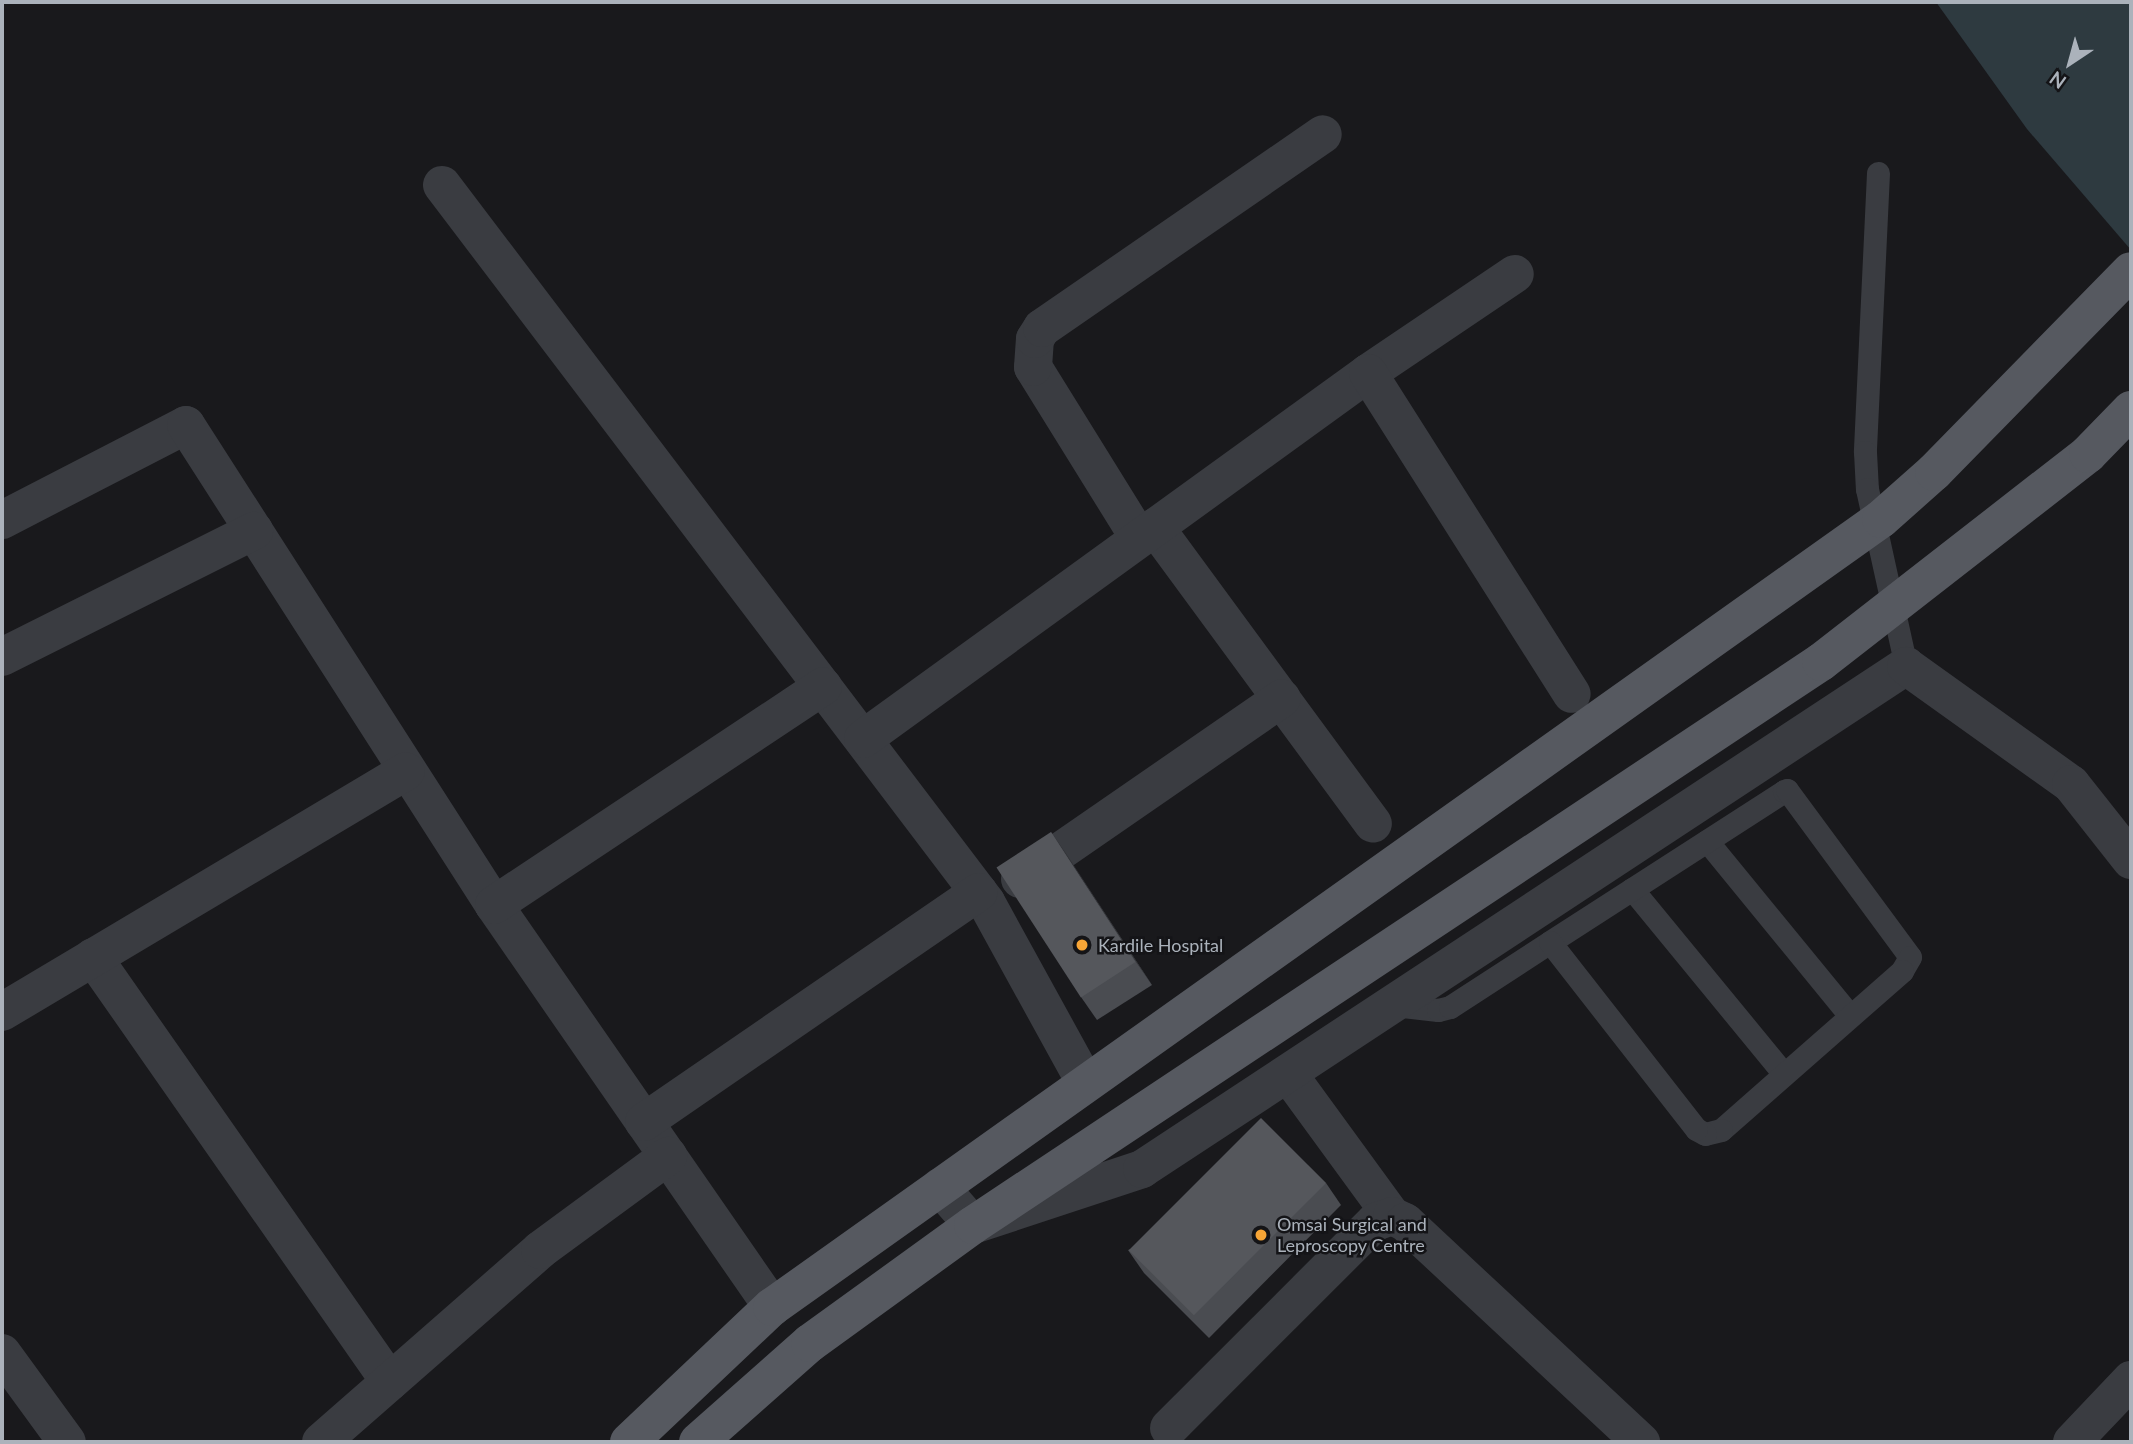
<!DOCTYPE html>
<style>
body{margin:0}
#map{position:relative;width:2133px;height:1444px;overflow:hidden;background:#19191c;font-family:Lato,sans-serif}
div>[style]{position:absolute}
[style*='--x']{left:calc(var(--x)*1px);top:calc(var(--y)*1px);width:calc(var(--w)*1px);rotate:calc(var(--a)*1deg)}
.water>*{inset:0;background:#2e3a40}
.service>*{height:23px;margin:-11.5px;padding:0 11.5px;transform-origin:11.5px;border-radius:11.5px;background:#3a3c41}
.minor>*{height:38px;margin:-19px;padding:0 19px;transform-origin:19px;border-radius:19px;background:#3a3c41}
.primary>*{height:38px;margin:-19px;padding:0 19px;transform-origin:19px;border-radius:19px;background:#565960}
.wall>*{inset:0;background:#4a4c51}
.shaded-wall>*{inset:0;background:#323337}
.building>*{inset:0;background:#55575c;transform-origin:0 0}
.dots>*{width:19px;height:19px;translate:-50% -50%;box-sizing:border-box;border:4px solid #141417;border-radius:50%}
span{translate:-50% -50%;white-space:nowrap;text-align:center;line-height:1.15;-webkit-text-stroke:5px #141417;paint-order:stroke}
.poi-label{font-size:18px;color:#abb2bb}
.left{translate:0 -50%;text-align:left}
.frame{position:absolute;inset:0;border:4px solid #abb2bb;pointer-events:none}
.north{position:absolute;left:2035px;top:28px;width:70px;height:70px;-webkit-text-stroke:5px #141417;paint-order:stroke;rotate:216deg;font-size:19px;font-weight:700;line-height:28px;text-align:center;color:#abb2bb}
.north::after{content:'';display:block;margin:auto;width:24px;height:32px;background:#abb2bb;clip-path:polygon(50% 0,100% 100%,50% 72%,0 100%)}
</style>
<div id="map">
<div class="water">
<i style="clip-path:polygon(1936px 2px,2131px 2px,2131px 250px,2027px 129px)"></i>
</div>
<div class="service">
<i style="--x:1878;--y:173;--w:279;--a:92.7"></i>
<i style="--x:1865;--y:452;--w:37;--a:87"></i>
<i style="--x:1867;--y:489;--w:181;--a:77.6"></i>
<i style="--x:1707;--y:841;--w:226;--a:50.7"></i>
<i style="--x:1632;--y:889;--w:239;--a:50.6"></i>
<i style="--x:1394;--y:1005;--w:44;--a:6.5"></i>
<i style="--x:1438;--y:1010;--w:12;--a:-14"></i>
<i style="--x:1450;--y:1007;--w:119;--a:-33"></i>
<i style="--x:1550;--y:942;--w:278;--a:-32.8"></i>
<i style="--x:1784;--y:791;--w:3;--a:-18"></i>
<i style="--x:1787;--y:790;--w:207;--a:53.6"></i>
<i style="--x:1910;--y:957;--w:16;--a:120"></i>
<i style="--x:1902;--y:971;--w:241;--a:138.7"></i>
<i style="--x:1721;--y:1130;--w:16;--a:166"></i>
<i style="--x:1705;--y:1134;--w:10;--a:-151"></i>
<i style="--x:1696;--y:1129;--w:237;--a:-128"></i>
</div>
<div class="minor">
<i style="--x:442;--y:185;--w:900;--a:52.81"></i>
<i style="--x:986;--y:902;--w:205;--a:61.2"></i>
<i style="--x:1368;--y:373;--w:177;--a:-34"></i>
<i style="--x:2;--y:520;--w:207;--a:-27.3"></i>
<i style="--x:186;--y:425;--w:570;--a:57.31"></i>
<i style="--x:494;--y:905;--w:489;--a:55.3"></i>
<i style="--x:1155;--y:527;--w:368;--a:53.7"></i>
<i style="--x:1139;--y:538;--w:201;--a:-121.8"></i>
<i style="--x:1033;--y:367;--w:28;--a:-86"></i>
<i style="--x:1035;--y:339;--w:13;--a:-58"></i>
<i style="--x:1042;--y:328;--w:341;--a:-34.6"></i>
<i style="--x:2;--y:657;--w:282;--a:-26.6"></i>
<i style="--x:863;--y:739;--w:624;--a:-35.93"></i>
<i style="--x:1368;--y:373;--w:380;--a:57.6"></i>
<i style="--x:1020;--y:879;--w:318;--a:-34.6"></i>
<i style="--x:494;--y:905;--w:395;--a:-33.6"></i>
<i style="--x:93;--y:957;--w:518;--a:55.05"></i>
<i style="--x:2;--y:1012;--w:470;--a:-30.8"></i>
<i style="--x:1289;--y:1075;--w:175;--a:53.9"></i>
<i style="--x:644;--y:1122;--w:406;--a:-34.5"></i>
<i style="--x:940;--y:1187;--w:50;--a:49"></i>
<i style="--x:973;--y:1225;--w:178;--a:-18.3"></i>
<i style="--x:1142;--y:1169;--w:915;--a:-33.36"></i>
<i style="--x:1906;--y:666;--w:203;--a:35.6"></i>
<i style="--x:2071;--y:784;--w:97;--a:51.7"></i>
<i style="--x:2;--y:1353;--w:110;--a:53.9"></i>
<i style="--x:1169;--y:1428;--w:291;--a:-45"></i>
<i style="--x:1375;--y:1222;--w:18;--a:-19"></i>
<i style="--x:1392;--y:1216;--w:14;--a:25"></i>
<i style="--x:1405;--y:1222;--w:323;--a:43"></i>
<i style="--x:321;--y:1442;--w:291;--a:-41.2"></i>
<i style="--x:540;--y:1250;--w:159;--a:-36.3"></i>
<i style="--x:2072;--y:1442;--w:86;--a:-46.4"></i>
</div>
<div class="primary">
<i style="--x:629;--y:1442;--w:197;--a:-43.4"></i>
<i style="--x:772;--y:1307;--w:1360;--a:-35.4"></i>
<i style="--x:1881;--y:519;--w:71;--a:-41.6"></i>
<i style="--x:1934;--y:472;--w:281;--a:-45.6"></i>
<i style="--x:698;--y:1442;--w:149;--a:-41.5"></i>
<i style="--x:810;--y:1343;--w:201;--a:-35.9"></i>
<i style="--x:973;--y:1225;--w:1018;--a:-33.58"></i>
<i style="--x:1821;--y:662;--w:338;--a:-37.9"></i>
<i style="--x:2088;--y:454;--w:62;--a:-45.7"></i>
</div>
<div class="wall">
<i style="clip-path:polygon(1051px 832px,1152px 985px,1097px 1020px,1081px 997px)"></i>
<i style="clip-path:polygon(1326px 1183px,1341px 1205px,1209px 1338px,1144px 1273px,1128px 1250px)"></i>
</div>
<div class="shaded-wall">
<i style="clip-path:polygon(1051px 832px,1067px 855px,1152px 985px,1136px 962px)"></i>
</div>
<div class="building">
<i style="left:1051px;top:832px;width:155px;height:65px;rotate:57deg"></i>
<i style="left:1261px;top:1118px;width:92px;height:187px;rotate:45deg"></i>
</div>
<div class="dots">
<i style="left:1082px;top:945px;background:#f7a536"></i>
<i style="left:1261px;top:1235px;background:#f7a536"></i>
</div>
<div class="poi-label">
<span class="left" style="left:1098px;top:945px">Kardile Hospital</span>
<span class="left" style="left:1277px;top:1235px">Omsai Surgical and<br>Leproscopy Centre</span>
</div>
<div class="frame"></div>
<div class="north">N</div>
</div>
